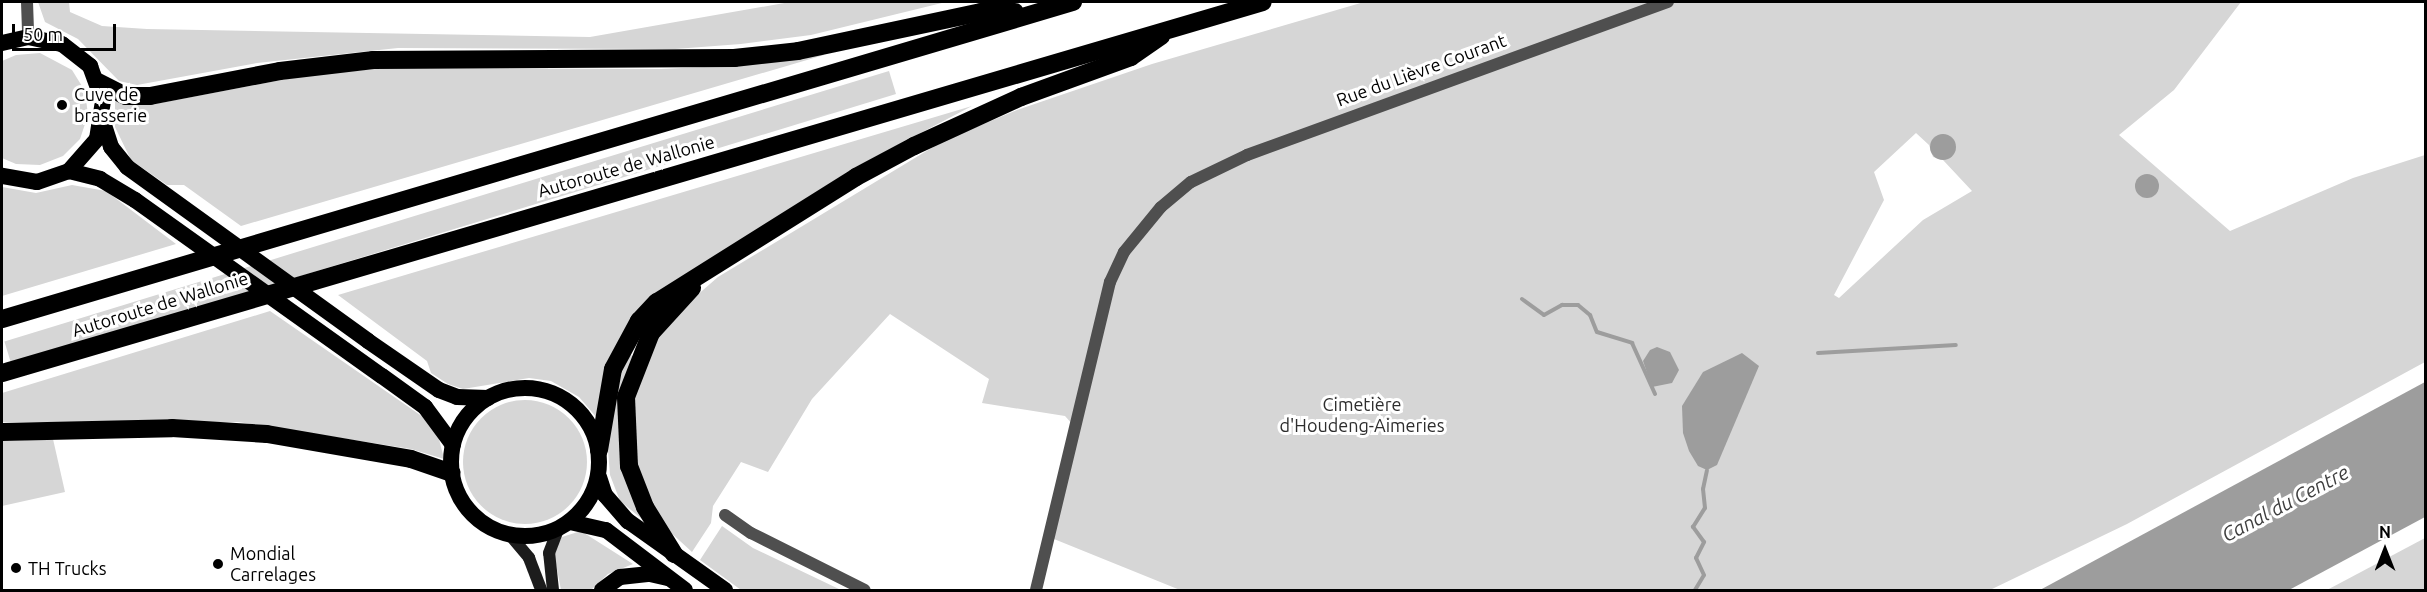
<!DOCTYPE html>
<meta charset="utf-8">
<style>
body{margin:0}
#map{position:relative;width:2427px;height:592px;overflow:hidden;background:#fff;font-family:Ubuntu,sans-serif}
div>[style]{position:absolute}
[style*='--x']{left:calc(var(--x)*1px);top:calc(var(--y)*1px);width:calc(var(--w)*1px);rotate:calc(var(--a)*1deg)}
.green>*{inset:0;background:#d6d6d6;transform-origin:0 0}
.round{border-radius:50%}
.water>*{inset:0;background:#9d9d9d}
.stream>*{height:4px;margin:-2px;padding:0 2px;transform-origin:2px;border-radius:2px;background:#9d9d9d}
.minor>*{height:12px;margin:-6px;padding:0 6px;transform-origin:6px;border-radius:6px;background:#4f4f4f}
.secondary>*{height:12px;margin:-6px;padding:0 6px;transform-origin:6px;border-radius:6px;background:#1c1c1c}
.trunk>*{height:16px;margin:-8px;padding:0 8px;transform-origin:8px;border-radius:8px;background:#000}
.trunk>.ring{margin:-8px;padding:0;box-sizing:content-box;background:none;border:16px solid #000;border-radius:50%}
.motorway>*{height:18px;margin:-9px;padding:0 9px;transform-origin:9px;border-radius:9px;background:#000}
.dots>*{width:16px;height:16px;translate:-50% -50%;box-sizing:border-box;border:3px solid #fff;border-radius:50%}
span{translate:-50% -50%;white-space:nowrap;text-align:center;line-height:1.15;-webkit-text-stroke:6px #fff;paint-order:stroke}
.street-label{font-size:18px;color:#000}
.poi-label{font-size:18px;color:#000}
.left{translate:0 -50%;text-align:left}
.park-label{font-size:18px;color:#2d2d2d}
.water-label{font-size:20px;color:#3e3e3e;font-style:italic}
.frame{position:absolute;inset:0;border:3px solid #000;pointer-events:none}
.north{position:absolute;left:2355px;top:520px;width:60px;height:60px;-webkit-text-stroke:4px #fff;paint-order:stroke;rotate:0deg;font-size:16px;font-weight:700;line-height:24px;text-align:center;color:#000}
.north::after{content:'';display:block;margin:auto;width:21px;height:27px;background:#000;clip-path:polygon(50% 0,100% 100%,50% 72%,0 100%)}
.scale{position:absolute;left:12px;top:24px;width:104px;height:27px;box-sizing:border-box;border:3px solid #000;border-top:0;padding-left:8px;font-size:18px;line-height:21px;white-space:nowrap;color:#000;-webkit-text-stroke:4px #fff;paint-order:stroke}
</style>
<div id="map">
<div class="green">
<i style="clip-path:polygon(38px 2px,69px 2px,70px 12px,102px 26px,147px 29px,590px 37px,790px 2px,946px 2px,811px 35px,741px 44px,675px 49px,398px 48px,257px 63px,137px 85px,119px 81px,78px 39px,45px 22px)"></i>
<i style="clip-path:polygon(evenodd,1364px 2px,2241px 2px,2174px 90px,2119px 135px,2230px 231px,2353px 178px,2425px 155px,2425px 362px,2127px 524px,1990px 590px,1180px 590px,1049px 537px,1073px 425px,1065px 416px,982px 403px,989px 379px,890px 314px,812px 399px,768px 472px,741px 462px,713px 506px,711px 523px,692px 552px,668px 530px,656px 512px,633px 454px,633px 392px,654px 341px,687px 304px,718px 277px,943px 141px,1017px 110px,1152px 64px,1364px 2px,1916px 133px,1929px 145px,1933px 157px,1943px 160px,1972px 191px,1923px 220px,1839px 298px,1834px 295px,1884px 200px,1874px 172px,1916px 133px)"></i>
<i style="clip-path:polygon(823px 52px,824px 55px,241px 226px,184px 185px,167px 185px,131px 160px,115px 127px,115px 101px,133px 105px,160px 103px,302px 76px,385px 68px,661px 69px,725px 66px)"></i>
<i style="clip-path:polygon(40px 53px,72px 70px,85px 91px,88px 115px,80px 139px,63px 156px,40px 165px,16px 164px,2px 158px,2px 61px,16px 55px)"></i>
<i style="left:889px;top:71px;width:24px;height:925px;rotate:73deg"></i>
<i style="clip-path:polygon(972px 106px,854px 168px,656px 294px,597px 418px,579px 397px,551px 381px,529px 378px,463px 389px,448px 384px,431px 373px,427px 361px,338px 295px)"></i>
<i style="clip-path:polygon(72px 185px,106px 191px,176px 244px,2px 296px,2px 187px,36px 193px)"></i>
<i style="clip-path:polygon(270px 311px,426px 419px,438px 435px,444px 459px,411px 449px,238px 422px,2px 422px,2px 393px)"></i>
<i style="clip-path:polygon(627px 354px,633px 356px,625px 380px,645px 518px,642px 519px,620px 501px,610px 475px,607px 439px,613px 393px)"></i>
<i class="round" style="left:463px;top:400px;width:124px;height:124px"></i>
<i style="clip-path:polygon(53px 439px,65px 492px,2px 506px,2px 441px)"></i>
<i style="clip-path:polygon(722px 526px,753px 548px,841px 590px,741px 590px,700px 560px)"></i>
<i style="clip-path:polygon(581px 531px,633px 564px,608px 574px,591px 590px,561px 590px,554px 554px,557px 545px,562px 537px)"></i>
<i style="clip-path:polygon(2425px 538px,2425px 590px,2327px 590px)"></i>
</div>
<div class="water">
<i class="round" style="left:1930px;top:134px;width:26px;height:26px"></i>
<i class="round" style="left:2135px;top:174px;width:24px;height:24px"></i>
<i style="clip-path:polygon(1657px 347px,1670px 352px,1679px 370px,1672px 383px,1652px 387px,1643px 361px,1650px 350px)"></i>
<i style="clip-path:polygon(1742px 353px,1759px 366px,1717px 465px,1707px 470px,1698px 466px,1689px 451px,1683px 433px,1682px 406px,1703px 372px)"></i>
<i style="clip-path:polygon(2425px 382px,2425px 517px,2289px 590px,2040px 590px)"></i>
</div>
<div class="stream">
<i style="--x:1522;--y:299;--w:27;--a:36"></i>
<i style="--x:1544;--y:315;--w:21;--a:-29"></i>
<i style="--x:1562;--y:305;--w:16;--a:0"></i>
<i style="--x:1578;--y:305;--w:16;--a:40"></i>
<i style="--x:1590;--y:315;--w:18;--a:68"></i>
<i style="--x:1597;--y:332;--w:37;--a:17"></i>
<i style="--x:1632;--y:343;--w:56;--a:65.7"></i>
<i style="--x:1818;--y:353;--w:138;--a:-3.3"></i>
<i style="--x:1695;--y:590;--w:17;--a:-59"></i>
<i style="--x:1704;--y:575;--w:19;--a:-115"></i>
<i style="--x:1696;--y:558;--w:18;--a:-63"></i>
<i style="--x:1704;--y:542;--w:19;--a:-126"></i>
<i style="--x:1693;--y:527;--w:22;--a:-58"></i>
<i style="--x:1705;--y:508;--w:19;--a:-96"></i>
<i style="--x:1703;--y:489;--w:19;--a:-78"></i>
</div>
<div class="minor">
<i style="--x:27;--y:2;--w:35;--a:88"></i>
<i style="--x:725;--y:515;--w:32;--a:35"></i>
<i style="--x:751;--y:533;--w:127;--a:26.6"></i>
<i style="--x:1036;--y:590;--w:317;--a:-76.5"></i>
<i style="--x:1110;--y:282;--w:33;--a:-65"></i>
<i style="--x:1124;--y:252;--w:58;--a:-50.6"></i>
<i style="--x:1161;--y:207;--w:39;--a:-40"></i>
<i style="--x:1191;--y:182;--w:62;--a:-25.7"></i>
<i style="--x:1247;--y:155;--w:448;--a:-20"></i>
</div>
<div class="secondary">
<i style="--x:510;--y:535;--w:30;--a:50"></i>
<i style="--x:529;--y:558;--w:34;--a:69"></i>
<i style="--x:553;--y:590;--w:37;--a:-96"></i>
<i style="--x:549;--y:553;--w:26;--a:-69"></i>
</div>
<div class="trunk">
<i style="--x:2;--y:43;--w:27;--a:-13"></i>
<i style="--x:28;--y:37;--w:35;--a:12"></i>
<i style="--x:62;--y:44;--w:36;--a:38"></i>
<i style="--x:90;--y:66;--w:37;--a:70"></i>
<i style="--x:103;--y:101;--w:38;--a:99"></i>
<i style="--x:97;--y:139;--w:43;--a:131.2"></i>
<i style="--x:69;--y:171;--w:34;--a:161"></i>
<i style="--x:37;--y:182;--w:36;--a:-170"></i>
<i style="--x:103;--y:122;--w:26;--a:72"></i>
<i style="--x:111;--y:147;--w:26;--a:51"></i>
<i style="--x:127;--y:167;--w:297;--a:35.8"></i>
<i style="--x:368;--y:341;--w:86;--a:34.6"></i>
<i style="--x:439;--y:390;--w:19;--a:21"></i>
<i style="--x:457;--y:397;--w:31;--a:2"></i>
<i style="--x:69;--y:171;--w:32;--a:14"></i>
<i style="--x:100;--y:179;--w:41;--a:31"></i>
<i style="--x:135;--y:200;--w:303;--a:35.5"></i>
<i style="--x:382;--y:376;--w:53;--a:35.8"></i>
<i style="--x:425;--y:407;--w:47;--a:53.6"></i>
<i class="ring" style="left:451px;top:388px;width:132px;height:132px"></i>
<i style="--x:599;--y:477;--w:19;--a:72"></i>
<i style="--x:605;--y:495;--w:35;--a:49"></i>
<i style="--x:628;--y:521;--w:119;--a:35.4"></i>
<i style="--x:570;--y:522;--w:37;--a:13"></i>
<i style="--x:606;--y:530;--w:99;--a:37.2"></i>
<i style="--x:602;--y:590;--w:22;--a:-36"></i>
<i style="--x:620;--y:577;--w:30;--a:-6"></i>
<i style="--x:650;--y:574;--w:18;--a:13"></i>
</div>
<div class="motorway">
<i style="--x:98;--y:82;--w:31;--a:27"></i>
<i style="--x:126;--y:96;--w:24;--a:0"></i>
<i style="--x:150;--y:96;--w:132;--a:-10.9"></i>
<i style="--x:280;--y:71;--w:94;--a:-6.7"></i>
<i style="--x:373;--y:60;--w:361;--a:-0.3"></i>
<i style="--x:734;--y:58;--w:64;--a:-6.2"></i>
<i style="--x:798;--y:51;--w:187;--a:-12"></i>
<i style="--x:981;--y:12;--w:34;--a:0"></i>
<i style="--x:2;--y:319;--w:1117;--a:-16.49"></i>
<i style="--x:2;--y:373;--w:1314;--a:-16.39"></i>
<i style="--x:2;--y:432;--w:170;--a:-1.3"></i>
<i style="--x:172;--y:428;--w:95;--a:3.6"></i>
<i style="--x:267;--y:434;--w:146;--a:9.8"></i>
<i style="--x:411;--y:459;--w:43;--a:18.9"></i>
<i style="--x:599;--y:450;--w:82;--a:-80.2"></i>
<i style="--x:613;--y:369;--w:55;--a:-61.6"></i>
<i style="--x:639;--y:321;--w:26;--a:-47"></i>
<i style="--x:657;--y:302;--w:235;--a:-32.1"></i>
<i style="--x:856;--y:177;--w:66;--a:-28.1"></i>
<i style="--x:914;--y:146;--w:118;--a:-24.6"></i>
<i style="--x:1021;--y:97;--w:117;--a:-20"></i>
<i style="--x:1131;--y:57;--w:37;--a:-35"></i>
<i style="--x:674;--y:554;--w:55;--a:-121.7"></i>
<i style="--x:645;--y:507;--w:44;--a:-111.3"></i>
<i style="--x:629;--y:466;--w:69;--a:-92.5"></i>
<i style="--x:626;--y:397;--w:69;--a:-68.7"></i>
<i style="--x:651;--y:333;--w:61;--a:-47.7"></i>
</div>
<div class="dots">
<i style="left:62px;top:105px;background:#000"></i>
<i style="left:218px;top:564px;background:#000"></i>
<i style="left:16px;top:568px;background:#000"></i>
</div>
<div class="street-label">
<span style="left:1421px;top:70px;rotate:-20deg">Rue du Lièvre Courant</span>
<span style="left:626px;top:166px;rotate:-16deg">Autoroute de Wallonie</span>
<span style="left:160px;top:304px;rotate:-17deg">Autoroute de Wallonie</span>
</div>
<div class="poi-label">
<span class="left" style="left:74px;top:105px">Cuve de<br>brasserie</span>
<span class="left" style="left:230px;top:564px">Mondial<br>Carrelages</span>
<span class="left" style="left:28px;top:568px">TH Trucks</span>
</div>
<div class="park-label">
<span style="left:1362px;top:415px">Cimetière<br>d'Houdeng-Aimeries</span>
</div>
<div class="water-label">
<span style="left:2285px;top:503px;rotate:-28deg">Canal du Centre</span>
</div>
<div class="frame"></div>
<div class="north">N</div>
<div class="scale">50 m</div>
</div>
